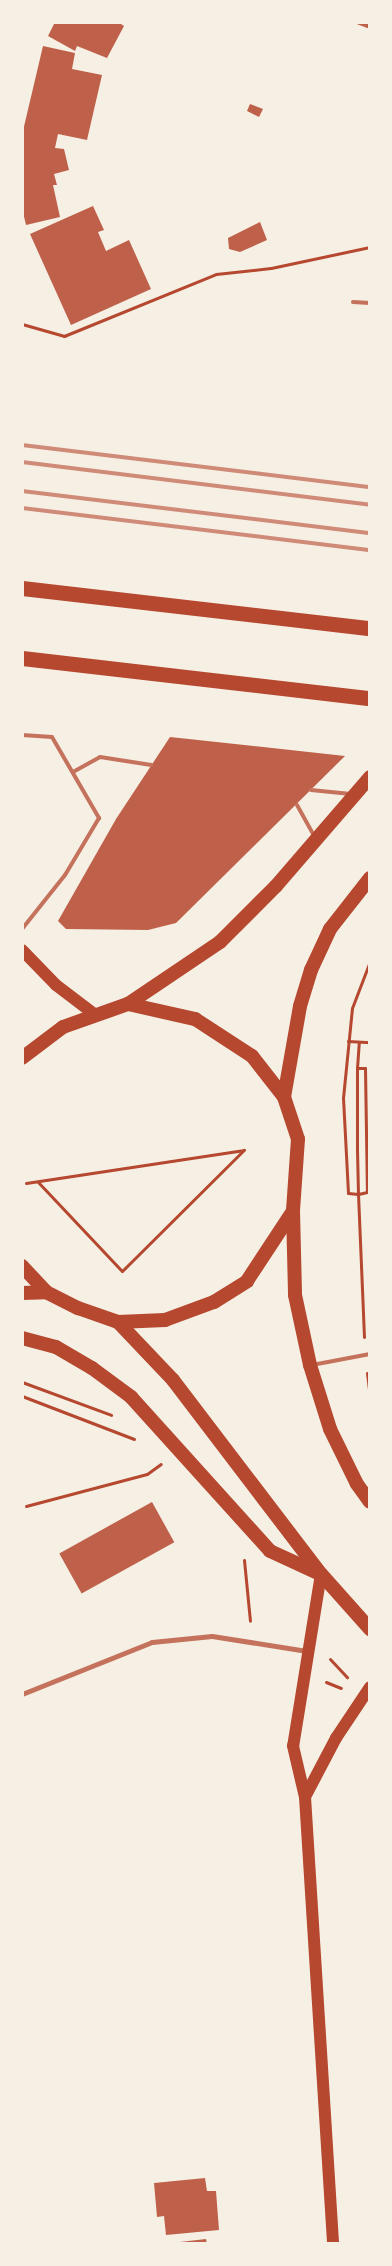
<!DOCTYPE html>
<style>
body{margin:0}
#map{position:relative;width:392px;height:2266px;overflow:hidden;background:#f6efe4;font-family:"IBM Plex Sans",sans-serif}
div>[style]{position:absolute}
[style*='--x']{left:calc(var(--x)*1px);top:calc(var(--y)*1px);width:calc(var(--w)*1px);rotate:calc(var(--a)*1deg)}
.building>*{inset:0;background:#bf614a;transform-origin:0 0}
.path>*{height:3px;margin:-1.5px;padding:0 1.5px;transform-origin:1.5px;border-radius:1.5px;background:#b5482f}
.service>*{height:4px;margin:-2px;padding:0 2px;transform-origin:2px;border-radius:2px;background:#c5725c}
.minor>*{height:5px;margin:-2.5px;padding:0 2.5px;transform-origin:2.5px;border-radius:2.5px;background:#c5725c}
.primary>*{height:12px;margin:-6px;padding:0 6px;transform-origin:6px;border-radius:6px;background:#b5482f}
.trunk>*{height:14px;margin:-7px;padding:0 7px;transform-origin:7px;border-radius:7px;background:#b5482f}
.motorway>*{height:15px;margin:-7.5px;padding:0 7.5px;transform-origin:7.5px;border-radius:7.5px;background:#b5482f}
.rail>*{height:4px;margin:-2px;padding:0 2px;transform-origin:2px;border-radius:2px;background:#cf8b77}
span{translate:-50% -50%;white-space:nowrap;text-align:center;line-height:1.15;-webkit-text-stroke:4.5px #f6efe4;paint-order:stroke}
.frame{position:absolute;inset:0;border:24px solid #f6efe4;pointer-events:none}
</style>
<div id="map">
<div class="building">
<i style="clip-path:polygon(55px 22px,118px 22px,124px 26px,107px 58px,77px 46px,75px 51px,48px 36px)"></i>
<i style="clip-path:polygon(370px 22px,370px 29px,354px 23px,354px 22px)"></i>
<i style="clip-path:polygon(43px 46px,75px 53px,72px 69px,102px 75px,87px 140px,58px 134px,55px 148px,64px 149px,69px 170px,54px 174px,57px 185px,53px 185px,60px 217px,26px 225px,22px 208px,22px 135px)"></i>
<i style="clip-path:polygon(250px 104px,263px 109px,259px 117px,247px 111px)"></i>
<i style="clip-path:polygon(93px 206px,104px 230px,98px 232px,106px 251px,129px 240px,151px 289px,71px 325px,30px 234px)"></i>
<i style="clip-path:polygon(260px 222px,267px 240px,240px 252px,229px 249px,228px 238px)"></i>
<i style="clip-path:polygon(170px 737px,345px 756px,176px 923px,148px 930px,66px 929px,58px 921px,116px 819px)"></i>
<i style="left:152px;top:1502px;width:46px;height:106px;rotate:61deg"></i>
<i style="clip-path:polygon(205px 2178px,207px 2191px,216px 2191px,219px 2230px,166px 2235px,164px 2216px,157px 2217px,154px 2183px)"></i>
<i style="clip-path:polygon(206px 2239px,207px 2244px,180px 2244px,180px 2242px)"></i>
</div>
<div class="path">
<i style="--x:22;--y:324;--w:44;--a:15.9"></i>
<i style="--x:64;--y:336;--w:164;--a:-22.2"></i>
<i style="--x:216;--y:274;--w:55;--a:-6.2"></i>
<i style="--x:271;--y:268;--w:101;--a:-12"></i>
<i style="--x:348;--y:1041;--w:22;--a:3"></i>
<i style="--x:357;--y:1068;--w:26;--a:-86"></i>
<i style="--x:38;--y:1182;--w:122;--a:46.7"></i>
<i style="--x:122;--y:1271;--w:172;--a:-44.8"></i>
<i style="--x:26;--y:1183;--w:219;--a:-8.6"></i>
<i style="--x:364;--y:1337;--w:143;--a:-92.4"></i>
<i style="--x:358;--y:1194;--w:44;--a:-91.3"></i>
<i style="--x:357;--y:1150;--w:82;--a:-90"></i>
<i style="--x:357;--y:1068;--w:8;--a:0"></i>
<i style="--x:365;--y:1068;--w:124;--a:89.1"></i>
<i style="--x:367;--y:1192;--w:9;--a:167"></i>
<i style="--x:358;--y:1194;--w:10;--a:-174"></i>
<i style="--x:348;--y:1193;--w:95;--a:-93"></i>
<i style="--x:343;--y:1098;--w:90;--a:-84.3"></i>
<i style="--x:352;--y:1008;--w:50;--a:-69"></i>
<i style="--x:367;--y:1373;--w:26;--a:83"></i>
<i style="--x:22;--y:1382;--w:95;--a:20.3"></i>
<i style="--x:22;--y:1396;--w:120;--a:21"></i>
<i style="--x:26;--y:1506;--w:125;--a:-14.8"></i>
<i style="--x:147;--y:1474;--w:17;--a:-36"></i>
<i style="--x:244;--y:1560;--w:61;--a:84.4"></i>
<i style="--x:330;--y:1659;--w:25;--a:47"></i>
<i style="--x:326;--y:1682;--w:16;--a:22"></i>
</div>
<div class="service">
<i style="--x:353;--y:302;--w:17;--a:3"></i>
<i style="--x:22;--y:735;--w:30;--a:4"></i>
<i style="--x:52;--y:737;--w:94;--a:59.9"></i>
<i style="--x:99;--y:818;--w:66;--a:120.8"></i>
<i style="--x:65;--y:875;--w:69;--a:128.5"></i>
<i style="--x:73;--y:772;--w:31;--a:-29"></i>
<i style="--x:100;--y:757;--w:52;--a:8.9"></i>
<i style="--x:311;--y:790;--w:40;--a:5.7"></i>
<i style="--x:297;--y:805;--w:35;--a:61"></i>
<i style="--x:312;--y:1365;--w:59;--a:-10.7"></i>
</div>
<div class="minor">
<i style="--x:22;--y:1694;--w:140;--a:-21.8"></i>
<i style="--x:152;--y:1642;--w:60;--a:-5.7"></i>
<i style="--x:212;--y:1636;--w:96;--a:9"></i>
</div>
<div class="primary">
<i style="--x:22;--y:950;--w:49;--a:45.8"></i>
<i style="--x:56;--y:985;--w:48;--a:37.3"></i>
<i style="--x:321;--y:1574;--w:174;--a:99.2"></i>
<i style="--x:293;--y:1746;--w:52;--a:76.8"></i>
<i style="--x:305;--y:1797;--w:448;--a:86.4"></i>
<i style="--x:305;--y:1797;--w:67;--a:-62.3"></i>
<i style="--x:336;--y:1738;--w:61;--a:-56.3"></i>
</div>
<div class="trunk">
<i style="--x:128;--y:1004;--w:111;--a:-34"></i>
<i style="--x:220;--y:942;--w:79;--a:-45"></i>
<i style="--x:276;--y:886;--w:144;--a:-49.2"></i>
<i style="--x:22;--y:1058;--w:51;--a:-37.1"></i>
<i style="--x:63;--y:1027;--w:69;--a:-19.5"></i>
<i style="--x:128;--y:1004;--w:69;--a:12.6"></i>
<i style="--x:195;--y:1019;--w:68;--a:33"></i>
<i style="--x:252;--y:1056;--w:52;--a:52"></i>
<i style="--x:284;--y:1097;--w:44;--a:71.6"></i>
<i style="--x:298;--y:1139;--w:72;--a:94"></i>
<i style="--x:293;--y:1211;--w:84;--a:88.6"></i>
<i style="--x:295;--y:1295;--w:72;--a:77.9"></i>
<i style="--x:310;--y:1365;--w:67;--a:72.6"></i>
<i style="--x:330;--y:1429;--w:61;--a:63.9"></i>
<i style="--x:357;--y:1484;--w:22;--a:54"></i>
<i style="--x:284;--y:1097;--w:92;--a:-80"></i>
<i style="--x:300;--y:1006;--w:38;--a:-73"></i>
<i style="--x:311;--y:970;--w:45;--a:-65.1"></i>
<i style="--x:330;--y:929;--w:65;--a:-51.9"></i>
<i style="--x:22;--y:1266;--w:35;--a:47"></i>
<i style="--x:46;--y:1292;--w:36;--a:27"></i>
<i style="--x:78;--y:1308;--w:42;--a:19.3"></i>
<i style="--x:118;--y:1322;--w:47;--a:-2.4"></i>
<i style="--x:165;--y:1320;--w:52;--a:-20.2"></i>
<i style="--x:214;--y:1302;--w:39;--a:-32"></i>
<i style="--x:247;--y:1281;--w:84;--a:-56.7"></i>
<i style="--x:22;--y:1293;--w:24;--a:-2"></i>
<i style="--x:118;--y:1322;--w:80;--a:46.5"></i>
<i style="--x:173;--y:1380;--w:244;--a:52.7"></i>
<i style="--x:321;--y:1574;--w:74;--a:48.3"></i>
<i style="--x:22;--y:1338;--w:35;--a:15"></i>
<i style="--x:56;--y:1347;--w:42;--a:30.3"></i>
<i style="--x:92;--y:1368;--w:49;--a:36.6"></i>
<i style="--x:131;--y:1397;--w:207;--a:47.9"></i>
<i style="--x:270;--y:1551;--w:53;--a:24.6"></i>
</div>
<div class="motorway">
<i style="--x:22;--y:588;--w:350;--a:6.6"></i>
<i style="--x:22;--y:658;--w:350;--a:6.6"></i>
</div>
<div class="rail">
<i style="--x:22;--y:445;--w:351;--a:6.9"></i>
<i style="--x:22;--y:462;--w:351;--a:7"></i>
<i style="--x:22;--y:491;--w:351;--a:6.9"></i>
<i style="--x:22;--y:508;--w:351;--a:6.9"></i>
</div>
<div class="frame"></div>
</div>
